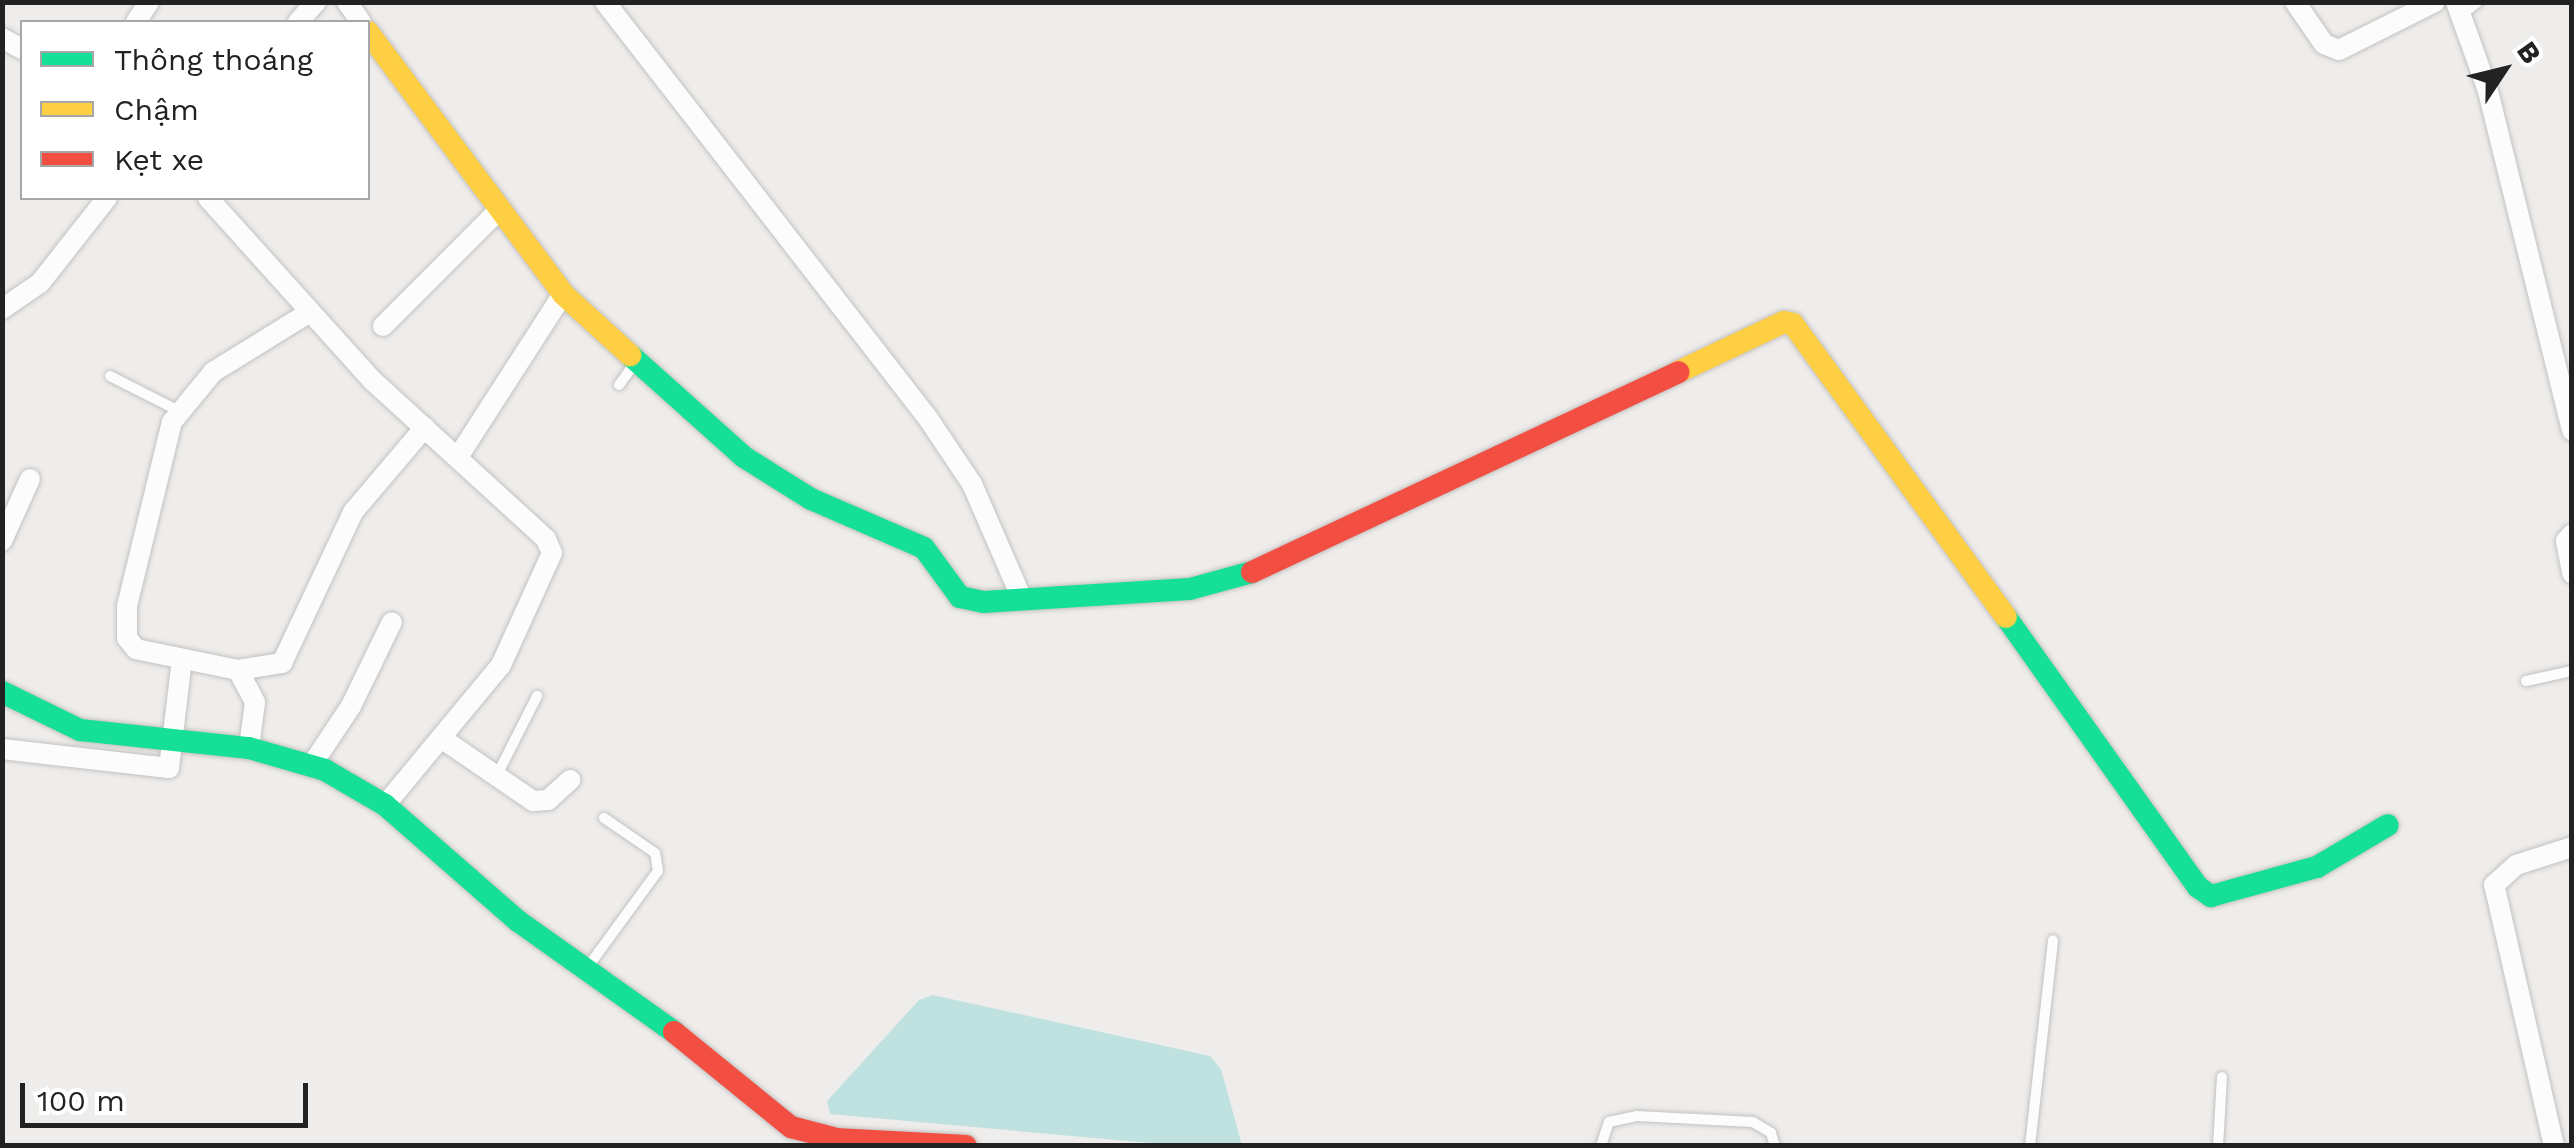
<!DOCTYPE html>
<meta charset="utf-8">
<style>
body{margin:0}
#map{position:relative;width:2574px;height:1148px;overflow:hidden;background:#efedeb;font-family:"Work Sans",sans-serif}
div>[style]{position:absolute}
[style*='--x']{left:calc(var(--x)*1px);top:calc(var(--y)*1px);width:calc(var(--w)*1px);rotate:calc(var(--a)*1deg)}
.water>*{inset:0;background:#bfe2e0}
.roads{filter:drop-shadow(0 0 2px #c3c2c1) drop-shadow(0 0 2px #c3c2c1)}
.lane>*{height:10px;margin:-5px;padding:0 5px;transform-origin:5px;border-radius:5px;background:#fdfcfc}
.street>*{height:20px;margin:-10px;padding:0 10px;transform-origin:10px;border-radius:10px;background:#fdfcfc}
.fast>*{height:22px;margin:-11px;padding:0 11px;transform-origin:11px;border-radius:11px;background:#16e098}
.slow>*{height:22px;margin:-11px;padding:0 11px;transform-origin:11px;border-radius:11px;background:#ffcf43}
.jam>*{height:22px;margin:-11px;padding:0 11px;transform-origin:11px;border-radius:11px;background:#f24e42}
span{translate:-50% -50%;white-space:nowrap;text-align:center;line-height:1.15;-webkit-text-stroke:8px #fff;paint-order:stroke}
.frame{position:absolute;inset:0;border:5px solid #222;pointer-events:none}
.legend{position:absolute;left:20px;top:20px;width:350px;height:180px;box-sizing:border-box;background:#fff;border:2px solid #a7a7a7;margin:0;padding:12px 18px;list-style:none;font-size:30px;color:#222}
.legend li{display:flex;align-items:center;gap:20px;height:50px}
.legend b{width:50px;border:2px solid #a7a7a7}
.north{position:absolute;left:2454px;top:20px;width:100px;height:100px;-webkit-text-stroke:8px #fff;paint-order:stroke;rotate:55deg;font-size:28px;font-weight:700;line-height:40px;text-align:center;color:#222}
.north::after{content:'';display:block;margin:auto;width:35px;height:45px;background:#222;clip-path:polygon(50% 0,100% 100%,50% 72%,0 100%)}
.scale{position:absolute;left:20px;top:1083px;width:288px;height:45px;box-sizing:border-box;border:5px solid #222;border-top:0;padding-left:12px;font-size:30px;line-height:35px;white-space:nowrap;color:#222;-webkit-text-stroke:8px #fff;paint-order:stroke}
</style>
<div id="map">
<div class="water">
<i style="clip-path:polygon(933px 995px,1210px 1056px,1221px 1069px,1242px 1145px,1171px 1145px,830px 1114px,827px 1101px,919px 1000px)"></i>
</div>
<div class="roads">
<div class="lane">
<i style="--x:2462;--y:14;--w:20;--a:-37"></i>
<i style="--x:110;--y:376;--w:77;--a:26.9"></i>
<i style="--x:619;--y:385;--w:29;--a:-54"></i>
<i style="--x:2526;--y:681;--w:47;--a:-12.3"></i>
<i style="--x:497;--y:775;--w:89;--a:-63.1"></i>
<i style="--x:587;--y:968;--w:120;--a:-53.8"></i>
<i style="--x:658;--y:871;--w:18;--a:-99"></i>
<i style="--x:655;--y:853;--w:62;--a:-145.5"></i>
<i style="--x:1601;--y:1146;--w:25;--a:-72"></i>
<i style="--x:1609;--y:1122;--w:29;--a:-12"></i>
<i style="--x:1637;--y:1116;--w:116;--a:3"></i>
<i style="--x:1753;--y:1122;--w:21;--a:31"></i>
<i style="--x:1771;--y:1133;--w:14;--a:73"></i>
<i style="--x:2030;--y:1146;--w:207;--a:-83.6"></i>
<i style="--x:2218;--y:1146;--w:69;--a:-86.7"></i>
</div>
<div class="street">
<i style="--x:347;--y:2;--w:24;--a:55"></i>
<i style="--x:605;--y:2;--w:525;--a:52.19"></i>
<i style="--x:927;--y:417;--w:81;--a:56.1"></i>
<i style="--x:972;--y:484;--w:125;--a:66.5"></i>
<i style="--x:2295;--y:2;--w:51;--a:55.4"></i>
<i style="--x:2324;--y:44;--w:16;--a:22"></i>
<i style="--x:2339;--y:50;--w:107;--a:-26.6"></i>
<i style="--x:2456;--y:2;--w:95;--a:70.2"></i>
<i style="--x:2488;--y:91;--w:350;--a:76.1"></i>
<i style="--x:136;--y:22;--w:24;--a:-57"></i>
<i style="--x:298;--y:22;--w:27;--a:-48"></i>
<i style="--x:2;--y:38;--w:23;--a:29"></i>
<i style="--x:208;--y:198;--w:246;--a:48"></i>
<i style="--x:373;--y:381;--w:234;--a:42.4"></i>
<i style="--x:546;--y:539;--w:15;--a:67"></i>
<i style="--x:552;--y:553;--w:123;--a:114.5"></i>
<i style="--x:501;--y:665;--w:182;--a:129.6"></i>
<i style="--x:2;--y:309;--w:46;--a:-34.4"></i>
<i style="--x:40;--y:283;--w:108;--a:-51.8"></i>
<i style="--x:383;--y:326;--w:161;--a:-45"></i>
<i style="--x:458;--y:457;--w:194;--a:-57.2"></i>
<i style="--x:2572;--y:534;--w:9;--a:131"></i>
<i style="--x:2566;--y:541;--w:33;--a:79"></i>
<i style="--x:2;--y:541;--w:68;--a:-65.7"></i>
<i style="--x:238;--y:670;--w:45;--a:-9"></i>
<i style="--x:282;--y:663;--w:167;--a:-64.8"></i>
<i style="--x:353;--y:512;--w:111;--a:-49.7"></i>
<i style="--x:441;--y:738;--w:112;--a:34.4"></i>
<i style="--x:533;--y:801;--w:15;--a:-4"></i>
<i style="--x:548;--y:800;--w:30;--a:-42"></i>
<i style="--x:249;--y:748;--w:46;--a:-82.6"></i>
<i style="--x:255;--y:702;--w:36;--a:-118"></i>
<i style="--x:238;--y:670;--w:104;--a:-168.4"></i>
<i style="--x:136;--y:649;--w:14;--a:-129"></i>
<i style="--x:127;--y:638;--w:32;--a:-90"></i>
<i style="--x:127;--y:606;--w:189;--a:-76.3"></i>
<i style="--x:172;--y:422;--w:65;--a:-50.6"></i>
<i style="--x:213;--y:372;--w:114;--a:-31.7"></i>
<i style="--x:2;--y:749;--w:168;--a:6.5"></i>
<i style="--x:169;--y:768;--w:110;--a:-83.2"></i>
<i style="--x:311;--y:766;--w:72;--a:-56.3"></i>
<i style="--x:351;--y:706;--w:93;--a:-64"></i>
<i style="--x:2554;--y:1146;--w:268;--a:-102.9"></i>
<i style="--x:2494;--y:885;--w:30;--a:-42"></i>
<i style="--x:2516;--y:865;--w:59;--a:-17.8"></i>
</div>
<div class="fast">
<i style="--x:630;--y:355;--w:153;--a:41.8"></i>
<i style="--x:744;--y:457;--w:79;--a:32.1"></i>
<i style="--x:811;--y:499;--w:123;--a:23.4"></i>
<i style="--x:924;--y:548;--w:61;--a:53.7"></i>
<i style="--x:960;--y:597;--w:24;--a:12"></i>
<i style="--x:983;--y:602;--w:207;--a:-3.6"></i>
<i style="--x:1190;--y:589;--w:64;--a:-15.3"></i>
<i style="--x:2006;--y:617;--w:331;--a:54.6"></i>
<i style="--x:2198;--y:887;--w:16;--a:35"></i>
<i style="--x:2211;--y:896;--w:110;--a:-15.3"></i>
<i style="--x:2317;--y:867;--w:82;--a:-30.6"></i>
<i style="--x:2;--y:692;--w:87;--a:26"></i>
<i style="--x:80;--y:730;--w:170;--a:6.1"></i>
<i style="--x:249;--y:748;--w:79;--a:16.1"></i>
<i style="--x:325;--y:770;--w:69;--a:30.3"></i>
<i style="--x:385;--y:805;--w:176;--a:41.1"></i>
<i style="--x:518;--y:921;--w:191;--a:35.4"></i>
</div>
<div class="slow">
<i style="--x:368;--y:32;--w:327;--a:53.3"></i>
<i style="--x:563;--y:294;--w:91;--a:42.3"></i>
<i style="--x:1678;--y:372;--w:117;--a:-25.3"></i>
<i style="--x:1784;--y:322;--w:9;--a:13"></i>
<i style="--x:1793;--y:324;--w:362;--a:54"></i>
</div>
<div class="jam">
<i style="--x:1252;--y:572;--w:471;--a:-25.1"></i>
<i style="--x:674;--y:1032;--w:151;--a:39.1"></i>
<i style="--x:791;--y:1127;--w:48;--a:14.6"></i>
<i style="--x:837;--y:1139;--w:129;--a:3.1"></i>
</div>
</div>
<div class="frame"></div>
<ul class="legend">
<li><b style="height:12px;background:#16e098"></b>Thông thoáng</li>
<li><b style="height:12px;background:#ffcf43"></b>Chậm</li>
<li><b style="height:12px;background:#f24e42"></b>Kẹt xe</li>
</ul>
<div class="north">B</div>
<div class="scale">100 m</div>
</div>
